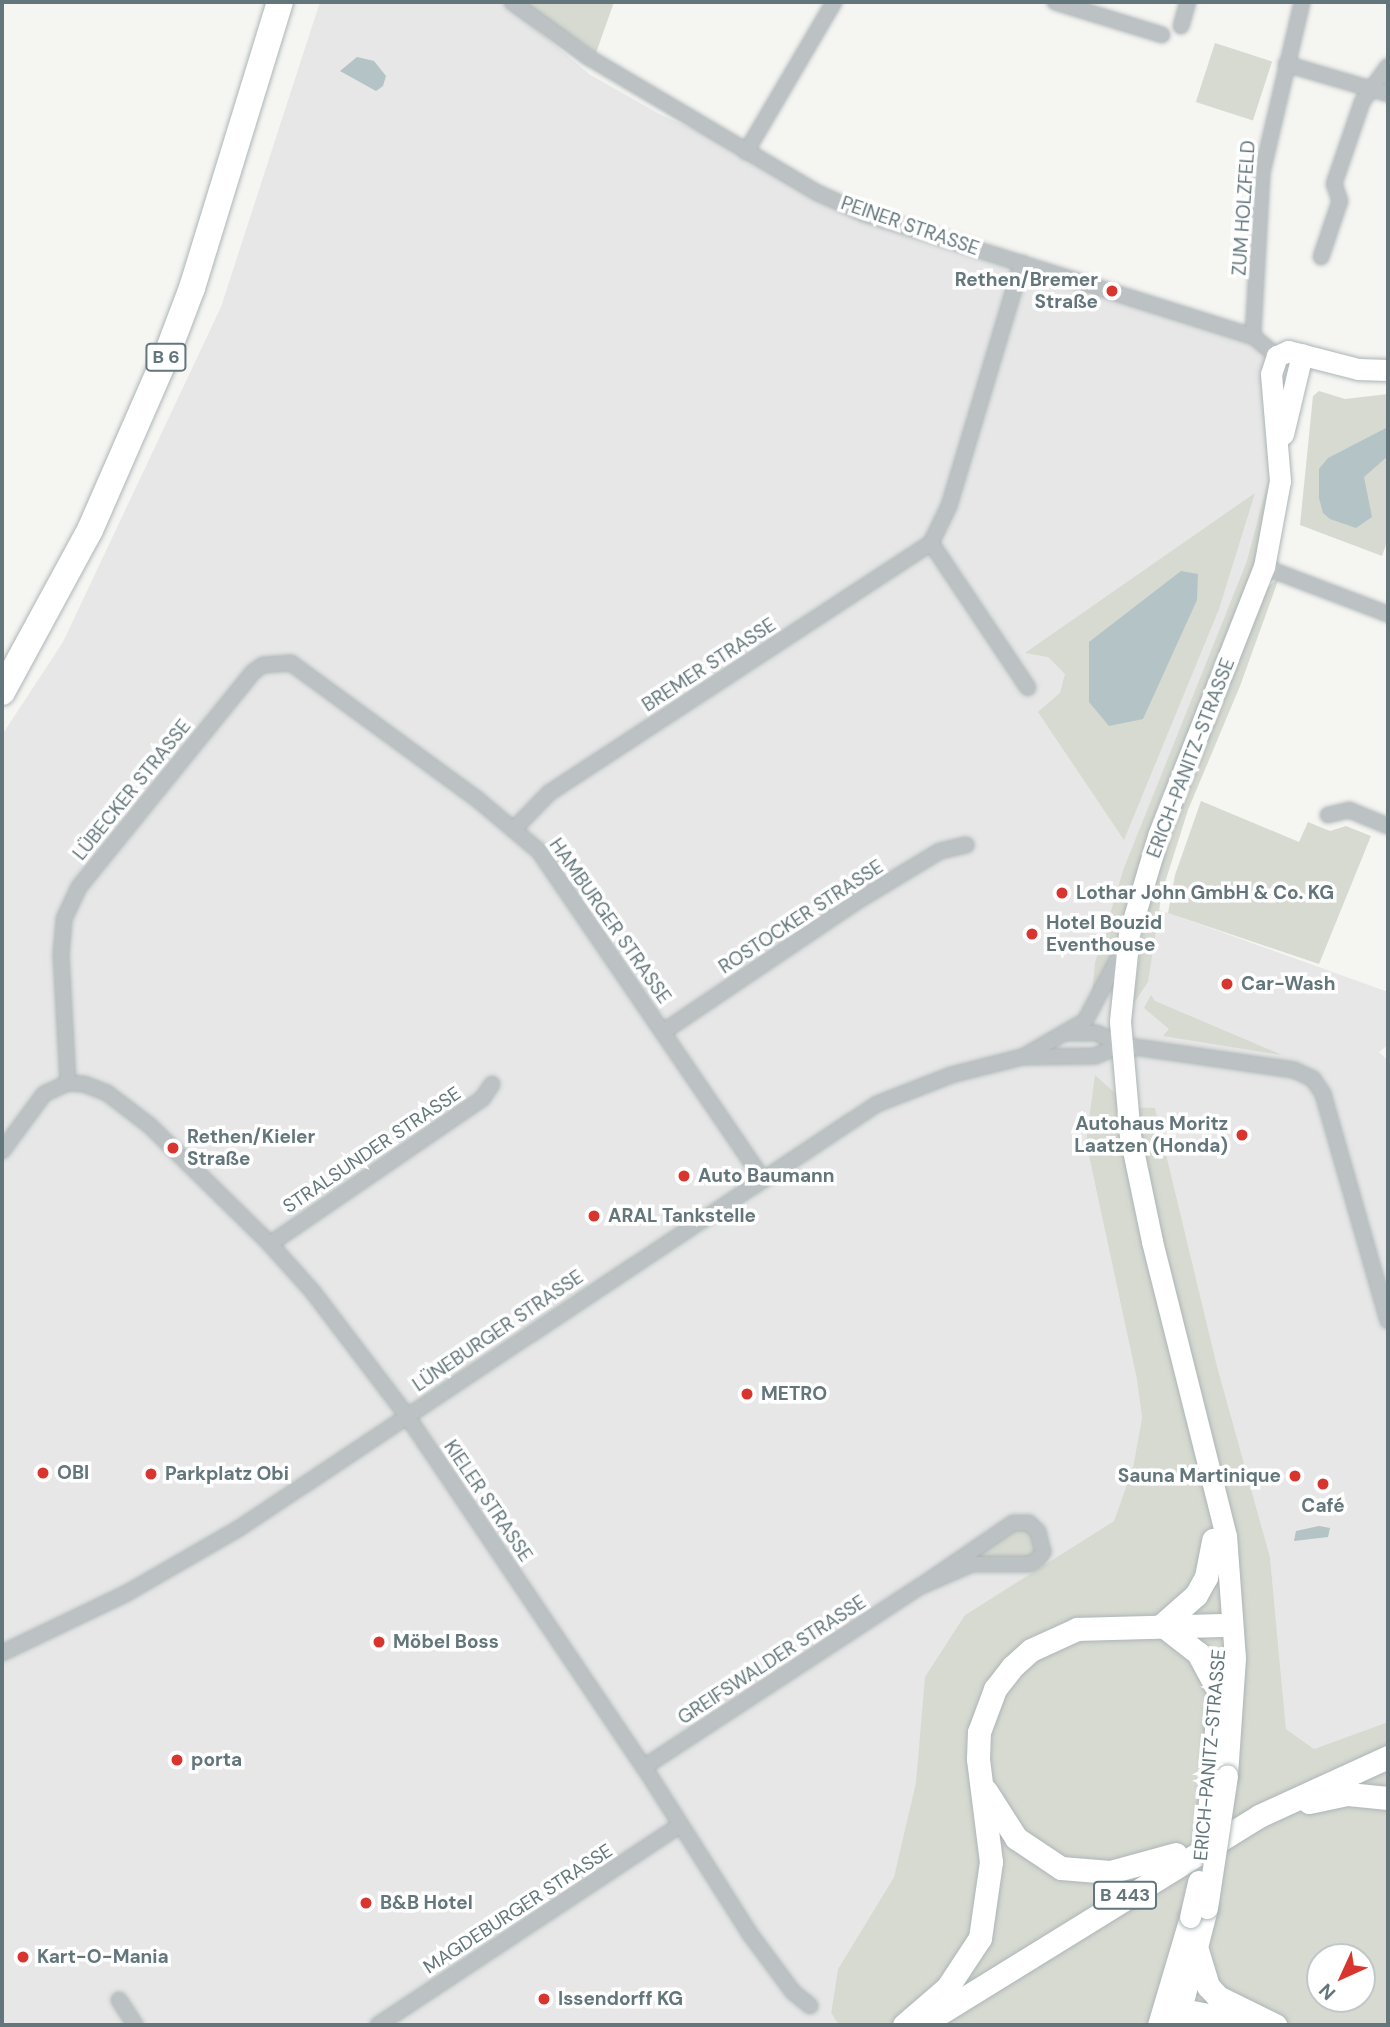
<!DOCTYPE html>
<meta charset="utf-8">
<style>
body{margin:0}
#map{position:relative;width:1390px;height:2027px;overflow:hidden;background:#f5f5f2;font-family:"DM Sans",sans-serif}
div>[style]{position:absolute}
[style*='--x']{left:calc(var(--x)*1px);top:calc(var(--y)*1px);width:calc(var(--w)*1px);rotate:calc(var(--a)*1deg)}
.built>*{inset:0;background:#e6e7e6}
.green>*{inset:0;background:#d6dad1;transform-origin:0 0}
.water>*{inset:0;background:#b4c3c5}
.roads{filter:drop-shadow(0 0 2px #adb5b7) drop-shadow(0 0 2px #adb5b7)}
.street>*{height:14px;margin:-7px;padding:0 7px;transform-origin:7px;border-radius:7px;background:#bcc2c4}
.secondary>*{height:21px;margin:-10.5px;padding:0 10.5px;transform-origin:10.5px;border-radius:10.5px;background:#fff}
.primary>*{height:23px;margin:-11.5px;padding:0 11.5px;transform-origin:11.5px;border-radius:11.5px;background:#fff}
.highway>*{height:26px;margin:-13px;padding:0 13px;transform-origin:13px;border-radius:13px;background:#fff}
.bridges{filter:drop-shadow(0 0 2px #adb5b7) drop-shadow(0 0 2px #adb5b7)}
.secondary-bridge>*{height:21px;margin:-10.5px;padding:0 10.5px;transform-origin:10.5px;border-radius:10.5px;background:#fff}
.dots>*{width:19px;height:19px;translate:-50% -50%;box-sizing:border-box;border:4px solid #fff;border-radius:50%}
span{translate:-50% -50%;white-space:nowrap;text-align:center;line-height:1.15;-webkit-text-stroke:7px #fff;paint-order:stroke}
.shield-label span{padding:2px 5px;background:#fff;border:2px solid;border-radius:5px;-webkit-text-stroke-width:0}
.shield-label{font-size:18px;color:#62767b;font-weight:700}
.street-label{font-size:19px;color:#62767b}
.poi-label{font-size:19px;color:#62767b;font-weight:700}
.right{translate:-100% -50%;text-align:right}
.left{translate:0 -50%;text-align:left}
.frame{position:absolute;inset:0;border:4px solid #62767b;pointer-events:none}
.north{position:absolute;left:1306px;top:1943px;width:70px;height:70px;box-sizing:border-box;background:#fff;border:2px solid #c0c8ca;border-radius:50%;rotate:225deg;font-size:19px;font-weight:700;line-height:28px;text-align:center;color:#62767b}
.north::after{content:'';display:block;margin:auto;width:24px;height:32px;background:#d8352f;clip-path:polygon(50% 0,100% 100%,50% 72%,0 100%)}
</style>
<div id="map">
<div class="built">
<i style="clip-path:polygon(320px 2px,504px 2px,589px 74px,661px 115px,746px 152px,818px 193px,1253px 336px,1267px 361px,1279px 473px,1135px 901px,1388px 992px,1388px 1045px,1379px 1052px,1388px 1061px,1388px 1722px,1314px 1749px,1286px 1729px,1270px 1557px,1217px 1366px,1155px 1108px,1131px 1107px,1096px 1076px,1086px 1142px,1137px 1380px,1142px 1418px,1133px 1467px,1114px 1521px,965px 1615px,894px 1877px,838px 1969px,831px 2013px,839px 2025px,2px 2025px,2px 735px,63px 642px,221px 307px)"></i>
</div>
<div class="green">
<i style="clip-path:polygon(522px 2px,614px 2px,596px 53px)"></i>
<i style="left:1215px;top:43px;width:60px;height:62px;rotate:18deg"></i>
<i style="clip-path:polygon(1319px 391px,1345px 399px,1388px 394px,1388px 539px,1382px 556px,1300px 525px,1313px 396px)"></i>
<i style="clip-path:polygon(1268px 481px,1263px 531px,1251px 578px,1158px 805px,1109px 963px,1092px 996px,1095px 963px,1124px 868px,1247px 561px)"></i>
<i style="clip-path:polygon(1255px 493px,1219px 609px,1124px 840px,1038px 712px,1060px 693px,1065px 674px,1048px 657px,1025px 653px)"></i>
<i style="clip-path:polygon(1279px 578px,1240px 686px,1188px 810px,1162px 892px,1148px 982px,1133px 1004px,1148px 892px,1177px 805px,1266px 588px)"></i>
<i style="clip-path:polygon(1201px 801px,1299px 842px,1308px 822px,1330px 831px,1346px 826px,1371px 836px,1319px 964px,1168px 913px,1175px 875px)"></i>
<i style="clip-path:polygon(1151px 995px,1155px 1001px,1282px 1055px,1163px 1036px,1169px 1029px,1144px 1008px)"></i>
<i style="clip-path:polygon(evenodd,1095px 1075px,1131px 1107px,1155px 1108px,1217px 1366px,1270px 1557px,1286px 1729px,1314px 1749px,1388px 1722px,1388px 2025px,839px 2025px,831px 2013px,838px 1969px,894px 1877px,916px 1783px,925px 1677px,965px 1615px,1114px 1521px,1133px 1467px,1142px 1418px,1137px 1380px,1086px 1142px,1095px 1075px,1320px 1957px,1362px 1957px,1362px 1999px,1320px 1999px,1320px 1957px)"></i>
<i style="clip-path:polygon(1029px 1523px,1038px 1559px,989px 1561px,978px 1556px,984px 1543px)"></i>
</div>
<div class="water">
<i style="clip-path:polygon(357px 57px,374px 61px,386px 76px,383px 86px,376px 91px,340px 71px)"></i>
<i style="clip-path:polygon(1388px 427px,1388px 456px,1364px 477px,1372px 517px,1356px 528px,1330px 519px,1323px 513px,1319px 498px,1319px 469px,1328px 458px)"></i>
<i style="clip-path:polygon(1181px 571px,1198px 574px,1197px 600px,1143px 719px,1109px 726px,1089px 702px,1089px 642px)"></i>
<i style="clip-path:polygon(1319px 1526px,1330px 1528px,1328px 1537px,1294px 1541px,1296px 1531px)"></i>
</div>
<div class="roads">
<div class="street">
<i style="--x:512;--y:2;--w:94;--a:35.9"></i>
<i style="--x:588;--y:57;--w:267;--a:30.6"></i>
<i style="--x:818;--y:193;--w:51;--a:24.1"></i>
<i style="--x:865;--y:214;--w:407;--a:17.5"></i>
<i style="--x:1253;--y:336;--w:31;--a:40"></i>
<i style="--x:1055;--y:2;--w:112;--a:17.1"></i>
<i style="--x:1181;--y:26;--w:25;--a:-74"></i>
<i style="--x:1286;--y:64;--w:106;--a:16.4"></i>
<i style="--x:746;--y:152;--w:174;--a:-59.6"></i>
<i style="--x:1321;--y:257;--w:59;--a:-71.3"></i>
<i style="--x:1340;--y:201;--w:18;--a:-109"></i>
<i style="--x:1334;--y:184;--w:87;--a:-71.1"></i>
<i style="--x:1362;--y:102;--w:44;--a:-54.2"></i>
<i style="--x:1253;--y:336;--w:163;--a:-86.8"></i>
<i style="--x:1262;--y:173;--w:176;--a:-76.8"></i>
<i style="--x:931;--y:543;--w:174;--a:56.2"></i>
<i style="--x:1264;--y:567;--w:133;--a:20.8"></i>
<i style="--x:1328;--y:815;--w:22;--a:-13"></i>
<i style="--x:1349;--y:810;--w:42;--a:22.3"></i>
<i style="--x:515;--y:828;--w:49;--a:-45.8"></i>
<i style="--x:549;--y:793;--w:457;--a:-33.2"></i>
<i style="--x:931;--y:543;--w:41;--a:-64.1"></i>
<i style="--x:949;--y:506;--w:254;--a:-73.3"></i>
<i style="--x:663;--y:1032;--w:230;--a:-34"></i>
<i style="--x:854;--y:903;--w:100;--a:-31.2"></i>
<i style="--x:940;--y:851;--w:27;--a:-13"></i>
<i style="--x:1069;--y:1033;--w:28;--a:0"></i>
<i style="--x:1097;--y:1033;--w:27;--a:27"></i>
<i style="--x:1121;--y:1045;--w:175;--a:8.2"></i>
<i style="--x:1294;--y:1070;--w:21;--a:25"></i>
<i style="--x:1313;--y:1079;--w:18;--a:56"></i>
<i style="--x:1323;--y:1094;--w:236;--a:74"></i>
<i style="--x:1026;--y:1055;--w:68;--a:-30"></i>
<i style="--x:1085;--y:1021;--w:79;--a:-62.1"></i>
<i style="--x:68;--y:1083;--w:128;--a:-93.1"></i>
<i style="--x:61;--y:955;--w:36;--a:-85"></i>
<i style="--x:64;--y:919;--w:35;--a:-65"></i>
<i style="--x:79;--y:887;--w:277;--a:-51"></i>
<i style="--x:253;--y:672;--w:12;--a:-35"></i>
<i style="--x:263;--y:665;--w:28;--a:-4"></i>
<i style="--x:291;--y:663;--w:230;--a:36.2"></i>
<i style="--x:477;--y:799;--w:81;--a:40"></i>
<i style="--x:539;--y:851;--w:396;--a:55.7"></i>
<i style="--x:2;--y:1151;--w:71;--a:-53.6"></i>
<i style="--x:44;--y:1094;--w:26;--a:-25"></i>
<i style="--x:68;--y:1083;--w:16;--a:4"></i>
<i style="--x:84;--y:1084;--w:25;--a:21"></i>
<i style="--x:107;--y:1093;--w:53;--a:37.3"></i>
<i style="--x:149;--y:1125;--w:170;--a:44.5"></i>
<i style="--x:270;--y:1244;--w:64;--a:48.1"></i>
<i style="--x:313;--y:1292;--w:156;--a:52.8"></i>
<i style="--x:407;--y:1416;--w:424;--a:56"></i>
<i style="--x:644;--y:1767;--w:198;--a:57.6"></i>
<i style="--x:750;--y:1934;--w:72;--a:53.4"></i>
<i style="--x:793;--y:1992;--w:22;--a:39"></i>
<i style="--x:270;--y:1244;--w:257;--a:-34.4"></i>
<i style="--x:482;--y:1099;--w:18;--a:-56"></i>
<i style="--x:2;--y:1653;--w:139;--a:-25.6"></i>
<i style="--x:127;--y:1593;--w:128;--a:-30"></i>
<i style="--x:238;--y:1529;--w:767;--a:-33.63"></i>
<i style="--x:877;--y:1104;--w:79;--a:-21.4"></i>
<i style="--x:951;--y:1075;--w:73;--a:-14.2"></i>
<i style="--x:1022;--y:1057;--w:73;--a:-0.8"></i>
<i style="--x:1095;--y:1056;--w:28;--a:-23"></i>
<i style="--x:644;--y:1767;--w:331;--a:-33.2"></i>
<i style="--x:921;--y:1586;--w:56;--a:-23.3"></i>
<i style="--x:972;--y:1564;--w:58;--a:0"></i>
<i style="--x:1030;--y:1564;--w:9;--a:-32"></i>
<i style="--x:1038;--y:1559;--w:9;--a:-54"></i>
<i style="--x:1043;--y:1552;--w:21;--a:-104"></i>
<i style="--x:1038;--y:1532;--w:13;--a:-135"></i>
<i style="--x:1029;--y:1523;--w:16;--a:180"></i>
<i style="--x:1013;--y:1523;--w:112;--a:145.6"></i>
<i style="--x:119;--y:2000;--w:30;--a:57"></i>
<i style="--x:378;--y:2025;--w:362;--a:-33.5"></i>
</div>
<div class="secondary">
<i style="--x:1283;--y:434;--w:82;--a:-76.6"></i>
<i style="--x:1227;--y:1775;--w:117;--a:-86.1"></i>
<i style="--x:1235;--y:1658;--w:122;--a:-94.2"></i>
<i style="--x:1226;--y:1536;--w:304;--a:-104.1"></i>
<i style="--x:1152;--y:1241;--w:107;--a:-101.8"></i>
<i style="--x:1130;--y:1136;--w:115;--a:-95"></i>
<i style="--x:1120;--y:1021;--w:87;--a:-84.1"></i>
<i style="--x:1129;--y:934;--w:105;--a:-73.5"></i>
<i style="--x:1159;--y:833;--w:286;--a:-68.5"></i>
<i style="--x:1264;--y:567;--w:87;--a:-79.5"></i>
<i style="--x:1280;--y:481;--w:107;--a:-94.8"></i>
<i style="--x:1271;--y:374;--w:19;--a:-72"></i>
<i style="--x:1277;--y:356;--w:12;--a:-24"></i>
<i style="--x:1288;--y:351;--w:72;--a:14.4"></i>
<i style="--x:1358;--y:369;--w:30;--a:2"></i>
<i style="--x:1211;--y:1785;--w:111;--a:-85.9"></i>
<i style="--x:1158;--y:2025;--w:113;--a:-73.5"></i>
<i style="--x:1177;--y:2025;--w:121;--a:-75.6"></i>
</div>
<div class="primary">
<i style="--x:1162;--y:1625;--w:45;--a:-41.4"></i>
<i style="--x:1196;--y:1595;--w:21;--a:-61"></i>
<i style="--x:1206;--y:1577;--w:38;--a:-79"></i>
<i style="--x:1162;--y:1625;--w:46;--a:37.9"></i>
<i style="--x:1198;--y:1653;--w:42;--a:61.6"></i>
<i style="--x:986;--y:1791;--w:56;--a:57.4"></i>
<i style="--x:1016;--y:1838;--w:54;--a:33.7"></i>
<i style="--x:1061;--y:1868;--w:49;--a:4.7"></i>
<i style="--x:1110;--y:1872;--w:68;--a:-15.3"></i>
<i style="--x:1309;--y:1802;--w:40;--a:-12"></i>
<i style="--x:1348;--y:1794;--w:40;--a:5.7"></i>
<i style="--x:1197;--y:1950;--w:38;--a:73"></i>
<i style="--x:1208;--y:1986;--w:15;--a:48"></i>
<i style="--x:1218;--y:1997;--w:64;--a:26.2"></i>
<i style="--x:1182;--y:2010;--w:67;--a:11.1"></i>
<i style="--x:924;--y:2023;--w:394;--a:-31.7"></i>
<i style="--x:1259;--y:1816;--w:142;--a:-24.6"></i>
<i style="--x:904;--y:2025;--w:57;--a:-40.7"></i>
<i style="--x:947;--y:1988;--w:60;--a:-56.6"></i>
<i style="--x:980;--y:1938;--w:77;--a:-81.8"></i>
<i style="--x:991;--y:1862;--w:104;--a:-97.2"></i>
<i style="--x:978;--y:1759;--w:27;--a:-88"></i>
<i style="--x:979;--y:1732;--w:46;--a:-69.6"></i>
<i style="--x:995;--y:1689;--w:28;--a:-52"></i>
<i style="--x:1012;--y:1667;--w:25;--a:-42"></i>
<i style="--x:1031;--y:1650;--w:51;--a:-24.5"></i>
<i style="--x:1077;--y:1629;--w:143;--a:-1.6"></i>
</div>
<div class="highway">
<i style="--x:2;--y:692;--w:184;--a:-61.5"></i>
<i style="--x:90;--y:530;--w:192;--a:-66.4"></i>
<i style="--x:167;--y:354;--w:71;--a:-69.3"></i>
<i style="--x:192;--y:288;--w:299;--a:-72.9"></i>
</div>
</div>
<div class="bridges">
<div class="secondary-bridge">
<i style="--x:1204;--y:1842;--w:57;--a:-83"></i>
<i style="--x:1207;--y:1908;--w:134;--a:-81.4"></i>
<i style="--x:1190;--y:1917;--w:37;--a:-77"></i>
</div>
</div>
<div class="dots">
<i style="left:1112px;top:291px;background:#d8352f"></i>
<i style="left:1062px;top:893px;background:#d8352f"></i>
<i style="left:1032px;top:934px;background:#d8352f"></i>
<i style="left:1227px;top:984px;background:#d8352f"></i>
<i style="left:1242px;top:1135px;background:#d8352f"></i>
<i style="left:173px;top:1148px;background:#d8352f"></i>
<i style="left:684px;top:1176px;background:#d8352f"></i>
<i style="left:594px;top:1216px;background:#d8352f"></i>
<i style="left:747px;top:1394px;background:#d8352f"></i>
<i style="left:43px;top:1473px;background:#d8352f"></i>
<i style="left:151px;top:1474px;background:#d8352f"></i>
<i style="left:1295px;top:1476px;background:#d8352f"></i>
<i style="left:1323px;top:1484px;background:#d8352f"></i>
<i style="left:379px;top:1642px;background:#d8352f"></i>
<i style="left:177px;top:1760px;background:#d8352f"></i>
<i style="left:366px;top:1903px;background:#d8352f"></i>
<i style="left:23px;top:1957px;background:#d8352f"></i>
<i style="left:544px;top:1999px;background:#d8352f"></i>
</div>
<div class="shield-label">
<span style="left:166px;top:357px">B 6</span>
<span style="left:1125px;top:1895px">B 443</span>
</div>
<div class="street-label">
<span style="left:1244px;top:208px;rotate:-86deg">ZUM HOLZFELD</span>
<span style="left:910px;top:226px;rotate:19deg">PEINER STRASSE</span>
<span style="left:709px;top:665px;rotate:-33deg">BREMER STRASSE</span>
<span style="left:1191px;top:758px;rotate:-69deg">ERICH-PANITZ-STRASSE</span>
<span style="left:132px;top:790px;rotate:-51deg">LÜBECKER STRASSE</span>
<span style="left:801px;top:917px;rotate:-33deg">ROSTOCKER STRASSE</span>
<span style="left:610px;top:921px;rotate:55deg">HAMBURGER STRASSE</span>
<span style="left:372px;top:1150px;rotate:-34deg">STRALSUNDER STRASSE</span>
<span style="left:498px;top:1331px;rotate:-34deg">LÜNEBURGER STRASSE</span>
<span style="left:488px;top:1501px;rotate:56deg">KIELER STRASSE</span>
<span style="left:772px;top:1660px;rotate:-33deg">GREIFSWALDER STRASSE</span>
<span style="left:1210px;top:1755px;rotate:-85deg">ERICH-PANITZ-STRASSE</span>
<span style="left:518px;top:1909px;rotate:-33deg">MAGDEBURGER STRASSE</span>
</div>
<div class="poi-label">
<span class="right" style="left:1098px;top:291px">Rethen/Bremer<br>Straße</span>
<span class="left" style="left:1076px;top:893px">Lothar John GmbH &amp; Co. KG</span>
<span class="left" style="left:1046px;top:934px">Hotel Bouzid<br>Eventhouse</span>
<span class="left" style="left:1241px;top:984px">Car-Wash</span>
<span class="right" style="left:1228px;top:1135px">Autohaus Moritz<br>Laatzen (Honda)</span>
<span class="left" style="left:187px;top:1148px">Rethen/Kieler<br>Straße</span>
<span class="left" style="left:698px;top:1176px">Auto Baumann</span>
<span class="left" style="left:608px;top:1216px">ARAL Tankstelle</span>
<span class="left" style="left:761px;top:1394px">METRO</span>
<span class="left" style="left:57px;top:1473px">OBI</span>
<span class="left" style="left:165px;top:1474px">Parkplatz Obi</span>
<span class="right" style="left:1281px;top:1476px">Sauna Martinique</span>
<span style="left:1323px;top:1506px">Café</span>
<span class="left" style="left:393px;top:1642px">Möbel Boss</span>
<span class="left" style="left:191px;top:1760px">porta</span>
<span class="left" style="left:380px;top:1903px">B&amp;B Hotel</span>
<span class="left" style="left:37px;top:1957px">Kart-O-Mania</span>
<span class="left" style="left:558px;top:1999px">Issendorff KG</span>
</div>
<div class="frame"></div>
<div class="north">N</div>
</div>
